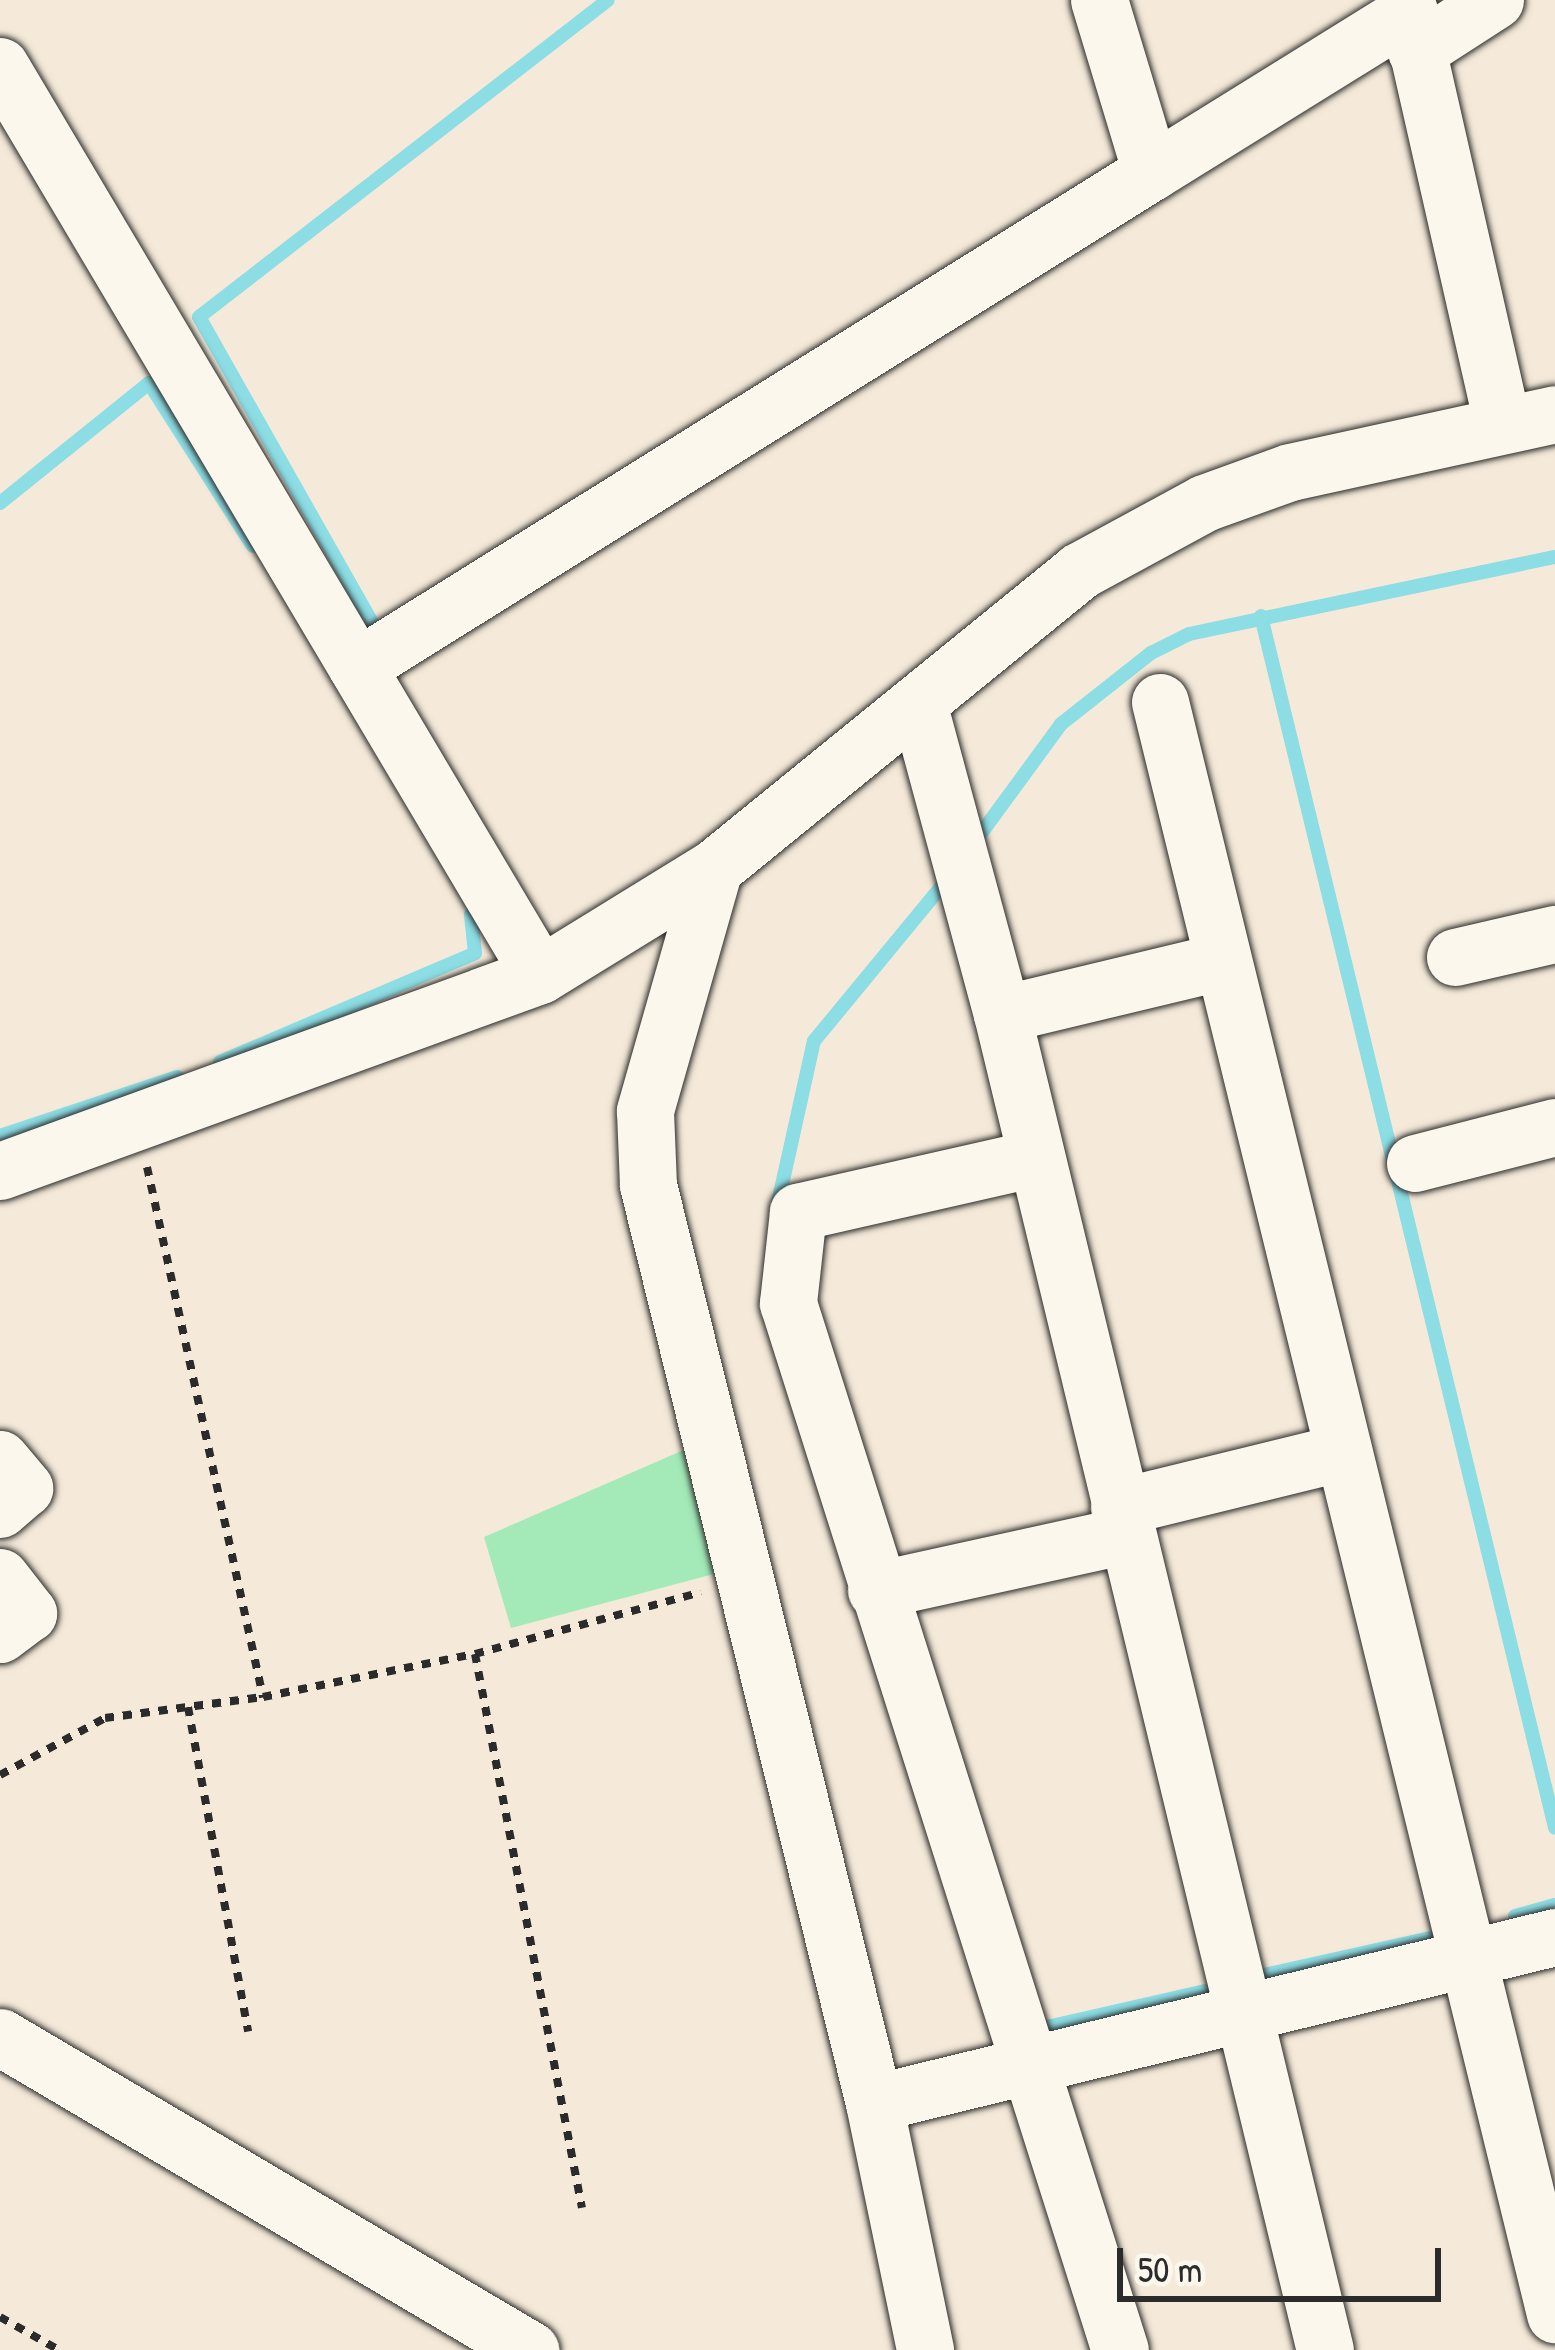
<!DOCTYPE html>
<style>
body{margin:0}
#map{position:relative;width:1555px;height:2350px;overflow:hidden;background:#f5ead9;font-family:"Patrick Hand",sans-serif}
div>[style]{position:absolute}
[style*='--x']{left:calc(var(--x)*1px);top:calc(var(--y)*1px);width:calc(var(--w)*1px);rotate:calc(var(--a)*1deg)}
.green>*{inset:0;background:#a3eab8}
.stream>*{height:14px;margin:-7px;padding:0 7px;transform-origin:7px;border-radius:7px;background:#8cdde4}
.path>*{height:8px;margin-top:-4px;transform-origin:0;background:repeating-linear-gradient(90deg,#2b2b2b 0 9px,transparent 0 18px)}
.roads{filter:drop-shadow(0 0 3px #2b2b2b) drop-shadow(0 0 3px #2b2b2b)}
.minor>*{height:57px;margin:-28.5px;padding:0 28.5px;transform-origin:28.5px;border-radius:28.5px;background:#fbf7ec}
span{translate:-50% -50%;white-space:nowrap;text-align:center;line-height:1.15;-webkit-text-stroke:9px #fbf7ec;paint-order:stroke}
.scale{position:absolute;left:1117px;top:2248px;width:324px;height:54px;box-sizing:border-box;border:6px solid #2b2b2b;border-top:0;padding-left:15px;font-size:36px;line-height:42px;white-space:nowrap;color:#2b2b2b;-webkit-text-stroke:9px #fbf7ec;paint-order:stroke}
</style>
<div id="map">
<div class="green">
<i style="clip-path:polygon(695px 1445px,725px 1571px,511px 1628px,484px 1537px)"></i>
</div>
<div class="stream">
<i style="--x:0;--y:503;--w:191;--a:-38.8"></i>
<i style="--x:149;--y:383;--w:193;--a:57.5"></i>
<i style="--x:1261;--y:616;--w:1247;--a:76.36"></i>
<i style="--x:379;--y:635;--w:365;--a:-119.5"></i>
<i style="--x:199;--y:317;--w:517;--a:-37.78"></i>
<i style="--x:982;--y:832;--w:134;--a:-53.8"></i>
<i style="--x:1061;--y:724;--w:115;--a:-38.3"></i>
<i style="--x:1151;--y:653;--w:42;--a:-26.6"></i>
<i style="--x:1189;--y:634;--w:374;--a:-11.9"></i>
<i style="--x:220;--y:1062;--w:277;--a:-23.1"></i>
<i style="--x:475;--y:953;--w:39;--a:-96"></i>
<i style="--x:0;--y:1136;--w:187;--a:-18.4"></i>
<i style="--x:778;--y:1203;--w:166;--a:-77.5"></i>
<i style="--x:814;--y:1041;--w:212;--a:-50.5"></i>
<i style="--x:1515;--y:1916;--w:41;--a:-15.4"></i>
<i style="--x:1264;--y:1975;--w:184;--a:-12.5"></i>
<i style="--x:1047;--y:2027;--w:171;--a:-12.8"></i>
</div>
<div class="path">
<i style="--x:147;--y:1167;--w:543;--a:77.65"></i>
<i style="--x:263;--y:1697;--w:216;--a:-11.5"></i>
<i style="--x:475;--y:1654;--w:234;--a:-15.3"></i>
<i style="--x:475;--y:1654;--w:564;--a:79.07"></i>
<i style="--x:188;--y:1707;--w:330;--a:79.5"></i>
<i style="--x:0;--y:1775;--w:119;--a:-28.5"></i>
<i style="--x:105;--y:1718;--w:159;--a:-7.6"></i>
<i style="--x:0;--y:2317;--w:68;--a:29.2"></i>
</div>
<div class="roads">
<div class="minor">
<i style="--x:1099;--y:0;--w:180;--a:73.2"></i>
<i style="--x:1151;--y:172;--w:304;--a:-31.8"></i>
<i style="--x:1406;--y:0;--w:432;--a:77.2"></i>
<i style="--x:1416;--y:51;--w:94;--a:-32.8"></i>
<i style="--x:0;--y:66;--w:1057;--a:59.29"></i>
<i style="--x:357;--y:667;--w:936;--a:-31.94"></i>
<i style="--x:1160;--y:702;--w:1660;--a:76.23"></i>
<i style="--x:918;--y:703;--w:322;--a:74.9"></i>
<i style="--x:1002;--y:1014;--w:1374;--a:76.41"></i>
<i style="--x:714;--y:868;--w:253;--a:105.9"></i>
<i style="--x:645;--y:1111;--w:74;--a:87.7"></i>
<i style="--x:648;--y:1185;--w:945;--a:76.17"></i>
<i style="--x:874;--y:2103;--w:701;--a:-13.7"></i>
<i style="--x:1455;--y:957;--w:103;--a:-13"></i>
<i style="--x:1002;--y:1014;--w:227;--a:-13.5"></i>
<i style="--x:1035;--y:1158;--w:243;--a:167.2"></i>
<i style="--x:798;--y:1212;--w:92;--a:96.3"></i>
<i style="--x:788;--y:1303;--w:1098;--a:72.41"></i>
<i style="--x:1415;--y:1163;--w:145;--a:-14.4"></i>
<i style="--x:0;--y:1171;--w:574;--a:-19.95"></i>
<i style="--x:540;--y:975;--w:204;--a:-31.6"></i>
<i style="--x:714;--y:868;--w:471;--a:-39.1"></i>
<i style="--x:1079;--y:571;--w:142;--a:-28.5"></i>
<i style="--x:1204;--y:503;--w:91;--a:-19.8"></i>
<i style="--x:1290;--y:472;--w:271;--a:-12.3"></i>
<i style="--x:0;--y:1459;--w:38;--a:50"></i>
<i style="--x:24;--y:1488;--w:32;--a:139"></i>
<i style="--x:1119;--y:1507;--w:231;--a:-13.8"></i>
<i style="--x:0;--y:1577;--w:46;--a:52.1"></i>
<i style="--x:28;--y:1613;--w:35;--a:143"></i>
<i style="--x:876;--y:1590;--w:256;--a:-12.4"></i>
<i style="--x:0;--y:2037;--w:616;--a:30.56"></i>
<i style="--x:874;--y:2103;--w:252;--a:78.3"></i>
</div>
</div>
<div class="scale">50 m</div>
</div>
